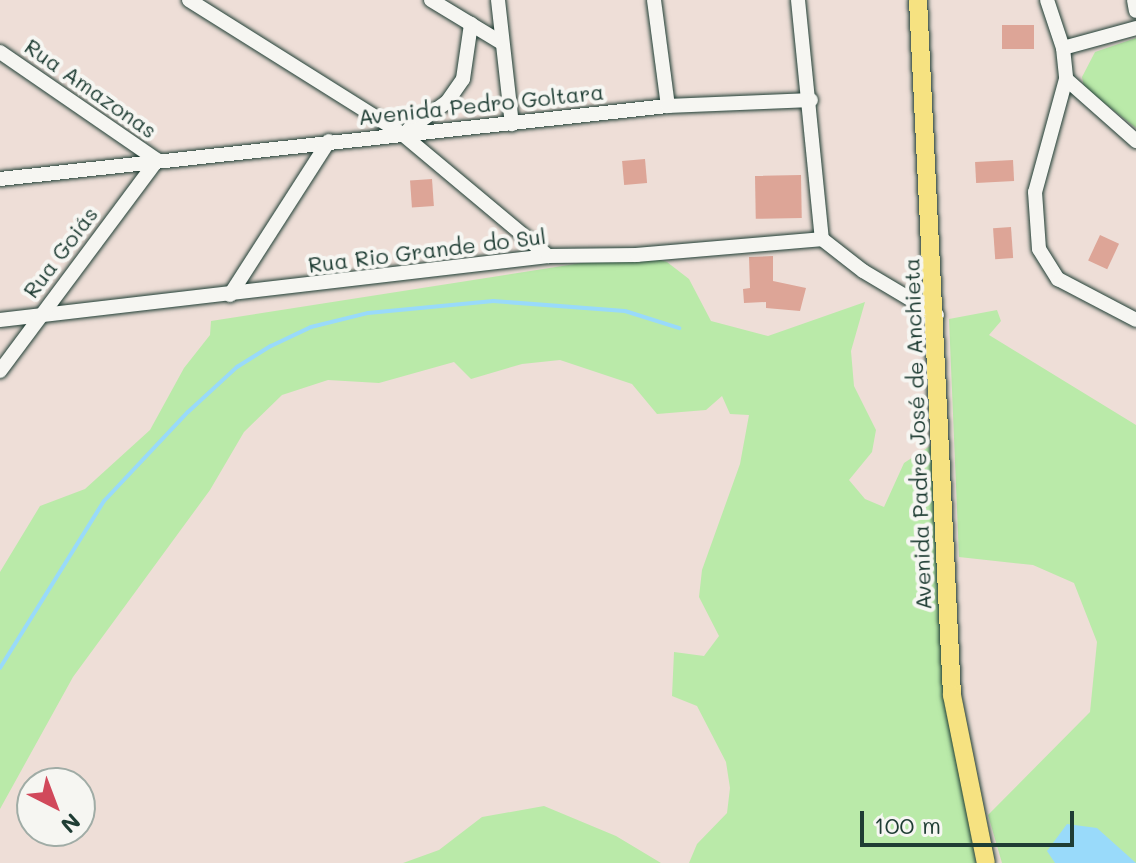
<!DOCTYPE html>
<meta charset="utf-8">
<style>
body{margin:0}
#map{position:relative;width:1136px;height:863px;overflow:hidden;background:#eeded7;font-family:Mali,sans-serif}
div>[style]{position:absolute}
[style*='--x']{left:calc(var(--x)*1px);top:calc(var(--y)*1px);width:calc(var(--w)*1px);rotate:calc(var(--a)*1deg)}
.green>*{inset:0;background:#baeaa9}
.water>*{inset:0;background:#99dafa}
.stream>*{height:4px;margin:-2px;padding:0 2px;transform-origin:2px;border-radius:2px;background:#99dafa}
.building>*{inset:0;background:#dda597;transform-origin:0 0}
.roads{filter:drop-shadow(0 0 2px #1f3d34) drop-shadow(0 0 2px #1f3d34)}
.minor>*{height:14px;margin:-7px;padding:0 7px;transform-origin:7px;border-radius:7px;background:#f6f6f2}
.major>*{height:18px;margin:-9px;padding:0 9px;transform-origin:9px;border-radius:9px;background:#f6e281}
span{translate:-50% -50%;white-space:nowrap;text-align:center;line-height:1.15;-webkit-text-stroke:8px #f6f6f2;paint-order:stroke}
.street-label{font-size:22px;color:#1f3d34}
.north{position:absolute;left:16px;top:767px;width:80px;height:80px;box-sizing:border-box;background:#f6f6f2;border:2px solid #a0aca6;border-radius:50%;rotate:138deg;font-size:22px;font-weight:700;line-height:32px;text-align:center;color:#1f3d34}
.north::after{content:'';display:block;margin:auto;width:28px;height:36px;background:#d1495b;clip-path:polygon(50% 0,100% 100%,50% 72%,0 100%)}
.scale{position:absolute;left:860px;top:811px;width:214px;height:36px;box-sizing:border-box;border:4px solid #1f3d34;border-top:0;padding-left:10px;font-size:24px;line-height:28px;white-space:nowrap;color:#1f3d34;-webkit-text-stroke:6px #f6f6f2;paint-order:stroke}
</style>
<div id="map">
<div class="green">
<i style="clip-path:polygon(1136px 38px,1136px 128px,1084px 87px,1082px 77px,1095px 52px)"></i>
<i style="clip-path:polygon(639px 254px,667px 262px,689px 279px,711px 321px,768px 336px,865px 302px,851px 351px,854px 386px,876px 430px,872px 452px,849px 480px,865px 499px,884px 507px,904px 463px,933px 444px,942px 668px,976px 863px,689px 863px,697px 844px,727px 813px,730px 788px,726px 762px,697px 706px,672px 696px,674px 652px,704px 656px,719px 636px,699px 597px,702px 570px,740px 464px,749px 415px,730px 414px,722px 396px,706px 410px,657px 414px,632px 384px,560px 360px,522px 364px,471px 379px,454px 362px,379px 383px,328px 380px,282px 395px,244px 432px,210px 490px,73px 677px,0 809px,0 572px,40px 506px,85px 489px,150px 430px,184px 368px,210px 335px,211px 321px)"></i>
<i style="clip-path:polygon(997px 310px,1001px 321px,989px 335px,1136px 425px,1136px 863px,1002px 863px,988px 815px,1090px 712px,1097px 642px,1074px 583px,1033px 565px,959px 557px,949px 319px)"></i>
<i style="clip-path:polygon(544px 806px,616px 836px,661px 863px,403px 863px,439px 850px,482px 817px)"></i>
</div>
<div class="water">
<i style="clip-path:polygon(1067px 824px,1097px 828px,1136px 863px,1055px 863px,1047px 851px)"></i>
</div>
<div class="stream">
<i style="--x:0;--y:668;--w:197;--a:-58.1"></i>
<i style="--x:104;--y:501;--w:122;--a:-46.7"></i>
<i style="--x:188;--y:412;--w:67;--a:-42.6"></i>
<i style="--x:237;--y:367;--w:40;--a:-32"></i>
<i style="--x:271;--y:346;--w:44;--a:-25.4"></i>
<i style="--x:311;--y:327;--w:59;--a:-13.8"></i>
<i style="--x:368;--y:313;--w:126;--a:-5.5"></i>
<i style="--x:493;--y:301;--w:132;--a:4.3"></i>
<i style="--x:625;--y:311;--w:57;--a:17.5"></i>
</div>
<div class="building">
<i style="left:1034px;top:25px;width:24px;height:32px;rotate:90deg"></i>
<i style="left:645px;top:159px;width:24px;height:23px;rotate:85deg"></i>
<i style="left:1013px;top:160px;width:21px;height:38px;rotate:87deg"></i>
<i style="left:801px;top:175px;width:43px;height:46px;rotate:89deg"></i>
<i style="left:432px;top:179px;width:27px;height:22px;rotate:86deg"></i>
<i style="left:1011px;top:227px;width:31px;height:18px;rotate:86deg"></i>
<i style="left:1100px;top:235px;width:21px;height:28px;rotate:25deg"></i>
<i style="clip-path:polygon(773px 256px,773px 281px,806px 288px,800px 311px,766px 308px,766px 302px,744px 303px,743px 289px,750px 288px,749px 257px)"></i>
</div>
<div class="roads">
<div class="minor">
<i style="--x:189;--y:0;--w:250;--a:32.1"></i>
<i style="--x:401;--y:133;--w:192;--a:39.9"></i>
<i style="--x:431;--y:0;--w:83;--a:31.2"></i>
<i style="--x:498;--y:0;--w:125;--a:83.6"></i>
<i style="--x:654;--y:0;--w:107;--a:82.5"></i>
<i style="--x:798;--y:0;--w:240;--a:84.3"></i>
<i style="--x:822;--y:239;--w:52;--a:38"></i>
<i style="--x:863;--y:271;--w:86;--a:30.7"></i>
<i style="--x:1047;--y:0;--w:51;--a:71.6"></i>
<i style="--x:1063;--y:48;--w:31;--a:84"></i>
<i style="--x:1066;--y:79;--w:117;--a:105.3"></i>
<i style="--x:1035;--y:192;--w:57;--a:86"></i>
<i style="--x:1039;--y:249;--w:36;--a:58"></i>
<i style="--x:1058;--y:279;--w:88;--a:27.7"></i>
<i style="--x:1134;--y:0;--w:11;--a:80"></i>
<i style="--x:1063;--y:48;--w:76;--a:-15.3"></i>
<i style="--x:0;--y:52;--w:191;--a:34.5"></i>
<i style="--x:1066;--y:79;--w:94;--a:41.5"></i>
<i style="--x:409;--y:129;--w:47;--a:-35.4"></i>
<i style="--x:447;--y:102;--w:28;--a:-55"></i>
<i style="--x:463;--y:79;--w:56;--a:-81.7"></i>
<i style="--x:0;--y:179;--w:672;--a:-6.24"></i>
<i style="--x:668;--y:106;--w:143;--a:-2.4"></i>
<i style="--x:230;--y:295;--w:183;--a:-57.3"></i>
<i style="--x:0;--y:320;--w:552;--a:-6.66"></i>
<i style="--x:548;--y:256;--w:89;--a:-0.6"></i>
<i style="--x:637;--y:255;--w:186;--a:-4.9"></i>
<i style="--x:0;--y:371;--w:263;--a:-53.3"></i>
</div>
<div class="major">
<i style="--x:918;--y:0;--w:696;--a:87.2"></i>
<i style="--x:952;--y:695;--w:171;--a:78.6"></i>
</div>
</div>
<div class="street-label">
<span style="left:91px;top:88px;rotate:35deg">Rua Amazonas</span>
<span style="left:481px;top:104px;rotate:-6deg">Avenida Pedro Goltara</span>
<span style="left:427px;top:250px;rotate:-7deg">Rua Rio Grande do Sul</span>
<span style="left:60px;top:252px;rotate:-53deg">Rua Goiás</span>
<span style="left:917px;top:434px;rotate:-92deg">Avenida Padre José de Anchieta</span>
</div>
<div class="north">N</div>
<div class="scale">100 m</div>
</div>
